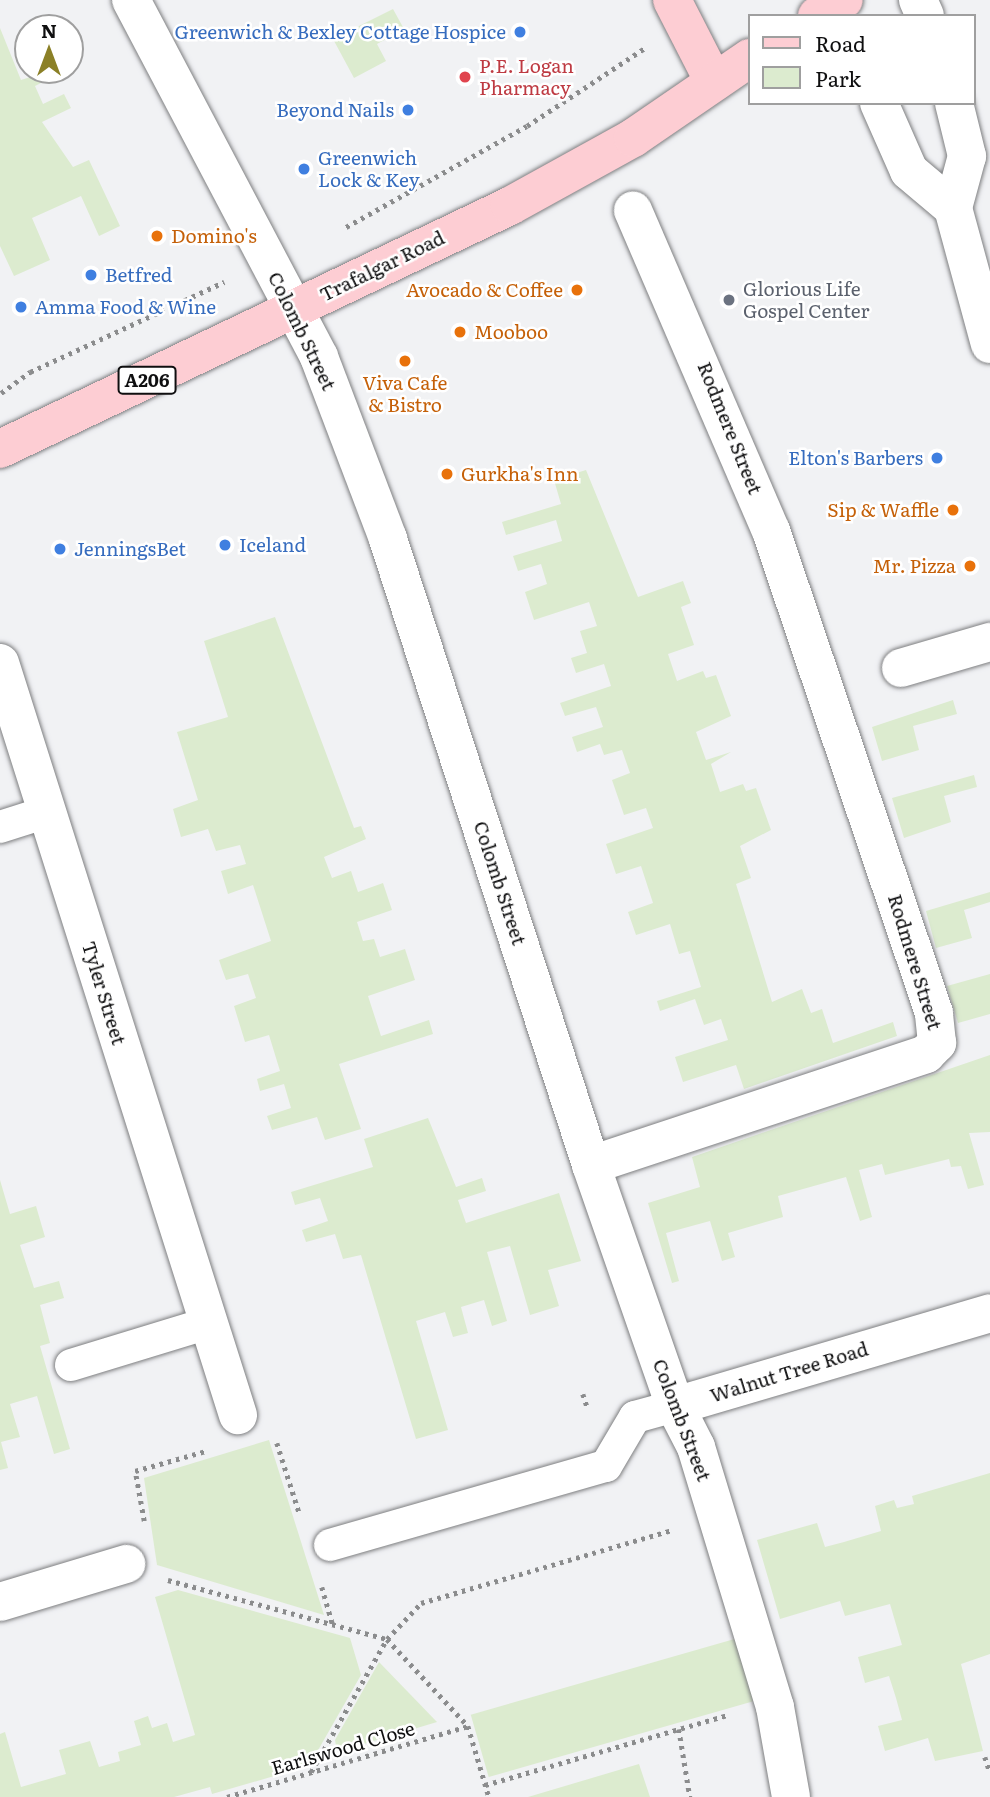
<!DOCTYPE html>
<style>
body{margin:0}
#map{position:relative;width:990px;height:1797px;overflow:hidden;background:#f1f2f4;font-family:Literata,serif}
div>[style]{position:absolute}
[style*='--x']{left:calc(var(--x)*1px);top:calc(var(--y)*1px);width:calc(var(--w)*1px);rotate:calc(var(--a)*1deg)}
.green>*{inset:0;background:#dcebcf;transform-origin:0 0}
.path>*{height:4.5px;margin-top:-2.25px;transform-origin:0;background:repeating-linear-gradient(90deg,#8b8c8d 0 3.5px,transparent 0 8.5px)}
.roads{filter:drop-shadow(0 0 2px #7e7f81) drop-shadow(0 0 2px #7e7f81)}
.service>*{height:32px;margin:-16px;padding:0 16px;transform-origin:16px;border-radius:16px;background:#fff}
.minor>*{height:38px;margin:-19px;padding:0 19px;transform-origin:19px;border-radius:19px;background:#fff}
.tertiary>*{height:38px;margin:-19px;padding:0 19px;transform-origin:19px;border-radius:19px;background:#fff}
.primary>*{height:38px;margin:-19px;padding:0 19px;transform-origin:19px;border-radius:19px;background:#fdcdd3}
.dots>*{width:19px;height:19px;translate:-50% -50%;box-sizing:border-box;border:4px solid #fff;border-radius:50%}
span{translate:-50% -50%;white-space:nowrap;text-align:center;line-height:1.15;-webkit-text-stroke:5px #fff;paint-order:stroke}
.shield-label span{padding:2px 5px;background:#fff;border:2px solid;border-radius:5px;-webkit-text-stroke-width:0}
.shield-label{font-size:18px;color:#0f0f10;font-weight:700}
.shop-label{font-size:19px;color:#366cbe}
.right{translate:-100% -50%;text-align:right}
.left{translate:0 -50%;text-align:left}
.health-label{font-size:19px;color:#be3a42}
.food-label{font-size:19px;color:#c56008}
.street-label{font-size:19px;color:#0f0f10}
.worship-label{font-size:19px;color:#5b616d}
.legend{position:absolute;left:748px;top:14px;width:228px;height:91px;box-sizing:border-box;background:#fff;border:2px solid #9f9f9f;margin:0;padding:9px 12px;list-style:none;font-size:21px;color:#0f0f10}
.legend li{display:flex;align-items:center;gap:14px;height:35px}
.legend b{width:35px;border:2px solid #9f9f9f}
.north{position:absolute;left:14px;top:14px;width:70px;height:70px;box-sizing:border-box;background:#fff;border:2px solid #9f9f9f;border-radius:50%;rotate:0deg;font-size:19px;font-weight:700;line-height:28px;text-align:center;color:#0f0f10}
.north::after{content:'';display:block;margin:auto;width:24px;height:32px;background:#8b8027;clip-path:polygon(50% 0,100% 100%,50% 72%,0 100%)}
</style>
<div id="map">
<div class="green">
<i style="clip-path:polygon(393px 9px,404px 29px,377px 44px,386px 61px,354px 78px,333px 39px)"></i>
<i style="clip-path:polygon(0 28px,21px 80px,52px 70px,55px 76px,35px 86px,43px 104px,64px 94px,71px 108px,42px 122px,73px 167px,89px 160px,120px 226px,99px 236px,81px 196px,32px 218px,50px 260px,14px 276px,0 246px)"></i>
<i style="clip-path:polygon(586px 470px,638px 597px,683px 581px,691px 603px,681px 607px,694px 645px,668px 654px,677px 681px,703px 671px,706px 678px,716px 675px,731px 716px,696px 732px,706px 760px,731px 752px,711px 764px,720px 792px,743px 784px,746px 791px,756px 788px,771px 830px,740px 846px,751px 878px,736px 884px,772px 1002px,802px 989px,811px 1013px,822px 1009px,833px 1043px,893px 1022px,897px 1036px,744px 1089px,736px 1065px,683px 1082px,675px 1057px,728px 1040px,721px 1019px,704px 1025px,695px 999px,660px 1011px,657px 1001px,701px 987px,690px 951px,679px 954px,670px 924px,636px 935px,628px 912px,653px 903px,641px 866px,616px 874px,606px 844px,653px 828px,646px 808px,624px 815px,612px 780px,630px 773px,622px 750px,604px 755px,600px 744px,577px 752px,572px 737px,603px 727px,596px 707px,565px 716px,560px 703px,611px 686px,604px 664px,576px 673px,571px 658px,587px 653px,580px 631px,597px 626px,589px 602px,534px 620px,525px 592px,547px 584px,541px 564px,518px 571px,513px 556px,562px 541px,556px 520px,506px 535px,502px 522px,561px 504px,554px 480px)"></i>
<i style="clip-path:polygon(275px 617px,354px 828px,361px 826px,366px 839px,324px 857px,332px 878px,351px 871px,358px 892px,383px 883px,392px 910px,357px 922px,363px 941px,374px 939px,380px 957px,405px 949px,415px 980px,368px 996px,381px 1036px,429px 1020px,433px 1034px,339px 1064px,361px 1129px,325px 1140px,317px 1117px,272px 1130px,267px 1116px,291px 1108px,284px 1084px,260px 1091px,257px 1079px,280px 1071px,269px 1035px,245px 1042px,234px 1006px,256px 998px,248px 974px,226px 980px,222px 969px,219px 960px,271px 941px,253px 885px,228px 894px,221px 871px,246px 864px,240px 845px,216px 851px,208px 829px,181px 837px,173px 809px,198px 800px,177px 732px,228px 717px,204px 641px)"></i>
<i style="clip-path:polygon(953px 700px,957px 714px,913px 726px,919px 750px,882px 761px,872px 727px)"></i>
<i style="clip-path:polygon(974px 775px,977px 787px,944px 796px,951px 822px,904px 838px,892px 798px)"></i>
<i style="clip-path:polygon(990px 892px,990px 902px,964px 910px,972px 938px,936px 948px,926px 911px)"></i>
<i style="clip-path:polygon(990px 974px,990px 1014px,958px 1023px,947px 986px)"></i>
<i style="clip-path:polygon(990px 1055px,990px 1132px,969px 1133px,984px 1185px,968px 1189px,961px 1166px,951px 1167px,949px 1159px,885px 1175px,882px 1164px,859px 1170px,872px 1217px,860px 1221px,846px 1177px,778px 1196px,783px 1217px,728px 1233px,735px 1257px,722px 1261px,710px 1221px,666px 1233px,679px 1281px,672px 1283px,648px 1203px,700px 1187px,692px 1157px)"></i>
<i style="clip-path:polygon(428px 1118px,456px 1187px,482px 1178px,486px 1191px,458px 1200px,466px 1223px,559px 1193px,581px 1261px,548px 1270px,559px 1306px,530px 1315px,510px 1246px,487px 1252px,507px 1321px,492px 1326px,484px 1300px,461px 1307px,468px 1333px,453px 1337px,445px 1312px,416px 1321px,448px 1430px,416px 1439px,361px 1255px,343px 1259px,335px 1234px,306px 1242px,302px 1230px,328px 1221px,320px 1198px,295px 1205px,291px 1192px,373px 1167px,364px 1139px)"></i>
<i style="clip-path:polygon(0 1180px,10px 1214px,36px 1206px,45px 1237px,20px 1245px,34px 1288px,59px 1281px,64px 1298px,40px 1305px,50px 1343px,40px 1346px,70px 1449px,54px 1454px,37px 1396px,10px 1404px,20px 1437px,1px 1442px,8px 1468px,0 1470px)"></i>
<i style="clip-path:polygon(269px 1440px,324px 1615px,157px 1565px,144px 1478px)"></i>
<i style="clip-path:polygon(990px 1473px,990px 1654px,961px 1664px,983px 1751px,935px 1761px,928px 1738px,885px 1751px,878px 1726px,902px 1720px,896px 1698px,889px 1676px,865px 1683px,858px 1657px,902px 1645px,890px 1604px,845px 1616px,840px 1601px,780px 1619px,757px 1540px,817px 1523px,825px 1547px,844px 1542px,881px 1531px,875px 1506px,894px 1500px,897px 1508px,914px 1504px,912px 1496px)"></i>
<i style="clip-path:polygon(178px 1590px,350px 1638px,361px 1675px,309px 1766px,212px 1794px,210px 1787px,174px 1797px,0 1797px,0 1734px,5px 1732px,21px 1787px,66px 1774px,59px 1750px,90px 1741px,99px 1767px,120px 1761px,118px 1752px,141px 1745px,134px 1721px,148px 1716px,152px 1728px,167px 1723px,173px 1742px,195px 1735px,155px 1597px)"></i>
<i style="left:738px;top:1638px;width:65px;height:278px;rotate:74deg"></i>
<i style="clip-path:polygon(379px 1662px,437px 1722px,337px 1752px,335px 1740px)"></i>
<i style="clip-path:polygon(639px 1764px,650px 1797px,528px 1797px)"></i>
</div>
<div class="path">
<i style="--x:346;--y:227;--w:207;--a:-29.2"></i>
<i style="--x:527;--y:126;--w:141;--a:-33.5"></i>
<i style="--x:1;--y:393;--w:36;--a:-36"></i>
<i style="--x:30;--y:372;--w:214;--a:-24.9"></i>
<i style="--x:583;--y:1394;--w:16;--a:72"></i>
<i style="--x:277;--y:1443;--w:76;--a:72.3"></i>
<i style="--x:144;--y:1521;--w:51;--a:-100.2"></i>
<i style="--x:135;--y:1471;--w:74;--a:-15.7"></i>
<i style="--x:168;--y:1580;--w:227;--a:15.1"></i>
<i style="--x:387;--y:1639;--w:119;--a:47"></i>
<i style="--x:468;--y:1726;--w:74;--a:73.5"></i>
<i style="--x:322;--y:1587;--w:40;--a:74"></i>
<i style="--x:679;--y:1729;--w:69;--a:80.8"></i>
<i style="--x:985;--y:1757;--w:16;--a:72"></i>
<i style="--x:311;--y:1772;--w:153;--a:-60.3"></i>
<i style="--x:387;--y:1639;--w:50;--a:-46.6"></i>
<i style="--x:421;--y:1603;--w:261;--a:-16.2"></i>
<i style="--x:485;--y:1785;--w:252;--a:-16.1"></i>
<i style="--x:227;--y:1797;--w:251;--a:-16.4"></i>
</div>
<div class="roads">
<div class="service">
<i style="--x:0;--y:827;--w:49;--a:-17.7"></i>
<i style="--x:71;--y:1365;--w:143;--a:-17"></i>
<i style="--x:330;--y:1545;--w:287;--a:-16"></i>
<i style="--x:606;--y:1466;--w:57;--a:-59.4"></i>
<i style="--x:635;--y:1417;--w:41;--a:-15.4"></i>
</div>
<div class="minor">
<i style="--x:131;--y:0;--w:403;--a:62.2"></i>
<i style="--x:319;--y:357;--w:195;--a:69.2"></i>
<i style="--x:388;--y:539;--w:658;--a:72.03"></i>
<i style="--x:591;--y:1165;--w:255;--a:70.8"></i>
<i style="--x:675;--y:1406;--w:46;--a:62.9"></i>
<i style="--x:696;--y:1447;--w:272;--a:73.1"></i>
<i style="--x:775;--y:1707;--w:91;--a:79.9"></i>
<i style="--x:0;--y:663;--w:789;--a:72.44"></i>
<i style="--x:901;--y:668;--w:93;--a:-16.3"></i>
<i style="--x:591;--y:1165;--w:353;--a:-18.3"></i>
<i style="--x:926;--y:1054;--w:16;--a:-45"></i>
<i style="--x:937;--y:1043;--w:30;--a:-96"></i>
<i style="--x:934;--y:1013;--w:509;--a:-108.68"></i>
<i style="--x:771;--y:531;--w:349;--a:-113.3"></i>
<i style="--x:675;--y:1406;--w:328;--a:-16.4"></i>
<i style="--x:0;--y:1602;--w:132;--a:-16.8"></i>
</div>
<div class="tertiary">
<i style="--x:918;--y:0;--w:17;--a:66"></i>
<i style="--x:879;--y:103;--w:74;--a:66.2"></i>
<i style="--x:909;--y:171;--w:57;--a:40.1"></i>
<i style="--x:954;--y:103;--w:55;--a:76.2"></i>
<i style="--x:967;--y:156;--w:54;--a:105.1"></i>
<i style="--x:953;--y:208;--w:141;--a:74.8"></i>
</div>
<div class="primary">
<i style="--x:672;--y:0;--w:92;--a:62.9"></i>
<i style="--x:817;--y:16;--w:31;--a:-31"></i>
<i style="--x:0;--y:449;--w:565;--a:-25.48"></i>
<i style="--x:510;--y:206;--w:141;--a:-28.9"></i>
<i style="--x:633;--y:138;--w:142;--a:-34.4"></i>
</div>
</div>
<div class="dots">
<i style="left:520px;top:32px;background:#3f7fe0"></i>
<i style="left:465px;top:77px;background:#e0444e"></i>
<i style="left:408px;top:110px;background:#3f7fe0"></i>
<i style="left:304px;top:169px;background:#3f7fe0"></i>
<i style="left:157px;top:236px;background:#e8710a"></i>
<i style="left:91px;top:275px;background:#3f7fe0"></i>
<i style="left:577px;top:290px;background:#e8710a"></i>
<i style="left:729px;top:300px;background:#6b7280"></i>
<i style="left:21px;top:307px;background:#3f7fe0"></i>
<i style="left:460px;top:332px;background:#e8710a"></i>
<i style="left:405px;top:361px;background:#e8710a"></i>
<i style="left:937px;top:458px;background:#3f7fe0"></i>
<i style="left:447px;top:474px;background:#e8710a"></i>
<i style="left:953px;top:510px;background:#e8710a"></i>
<i style="left:225px;top:545px;background:#3f7fe0"></i>
<i style="left:60px;top:549px;background:#3f7fe0"></i>
<i style="left:970px;top:566px;background:#e8710a"></i>
</div>
<div class="shield-label">
<span style="left:147px;top:380px">A206</span>
</div>
<div class="shop-label">
<span class="right" style="left:506px;top:32px">Greenwich &amp; Bexley Cottage Hospice</span>
<span class="right" style="left:394px;top:110px">Beyond Nails</span>
<span class="left" style="left:318px;top:169px">Greenwich<br>Lock &amp; Key</span>
<span class="left" style="left:105px;top:275px">Betfred</span>
<span class="left" style="left:35px;top:307px">Amma Food &amp; Wine</span>
<span class="right" style="left:923px;top:458px">Elton's Barbers</span>
<span class="left" style="left:239px;top:545px">Iceland</span>
<span class="left" style="left:74px;top:549px">JenningsBet</span>
</div>
<div class="health-label">
<span class="left" style="left:479px;top:77px">P.E. Logan<br>Pharmacy</span>
</div>
<div class="food-label">
<span class="left" style="left:171px;top:236px">Domino's</span>
<span class="right" style="left:563px;top:290px">Avocado &amp; Coffee</span>
<span class="left" style="left:474px;top:332px">Mooboo</span>
<span style="left:405px;top:394px">Viva Cafe<br>&amp; Bistro</span>
<span class="left" style="left:461px;top:474px">Gurkha's Inn</span>
<span class="right" style="left:939px;top:510px">Sip &amp; Waffle</span>
<span class="right" style="left:956px;top:566px">Mr. Pizza</span>
</div>
<div class="street-label">
<span style="left:382px;top:266px;rotate:-26deg">Trafalgar Road</span>
<span style="left:302px;top:331px;rotate:64deg">Colomb Street</span>
<span style="left:730px;top:428px;rotate:68deg">Rodmere Street</span>
<span style="left:500px;top:883px;rotate:72deg">Colomb Street</span>
<span style="left:915px;top:962px;rotate:73deg">Rodmere Street</span>
<span style="left:104px;top:993px;rotate:73deg">Tyler Street</span>
<span style="left:789px;top:1372px;rotate:-17deg">Walnut Tree Road</span>
<span style="left:682px;top:1420px;rotate:69deg">Colomb Street</span>
<span style="left:343px;top:1748px;rotate:-16deg">Earlswood Close</span>
</div>
<div class="worship-label">
<span class="left" style="left:743px;top:300px">Glorious Life<br>Gospel Center</span>
</div>
<ul class="legend">
<li><b style="height:9px;background:#fdcdd3"></b>Road</li>
<li><b style="height:19px;background:#dcebcf"></b>Park</li>
</ul>
<div class="north">N</div>
</div>
